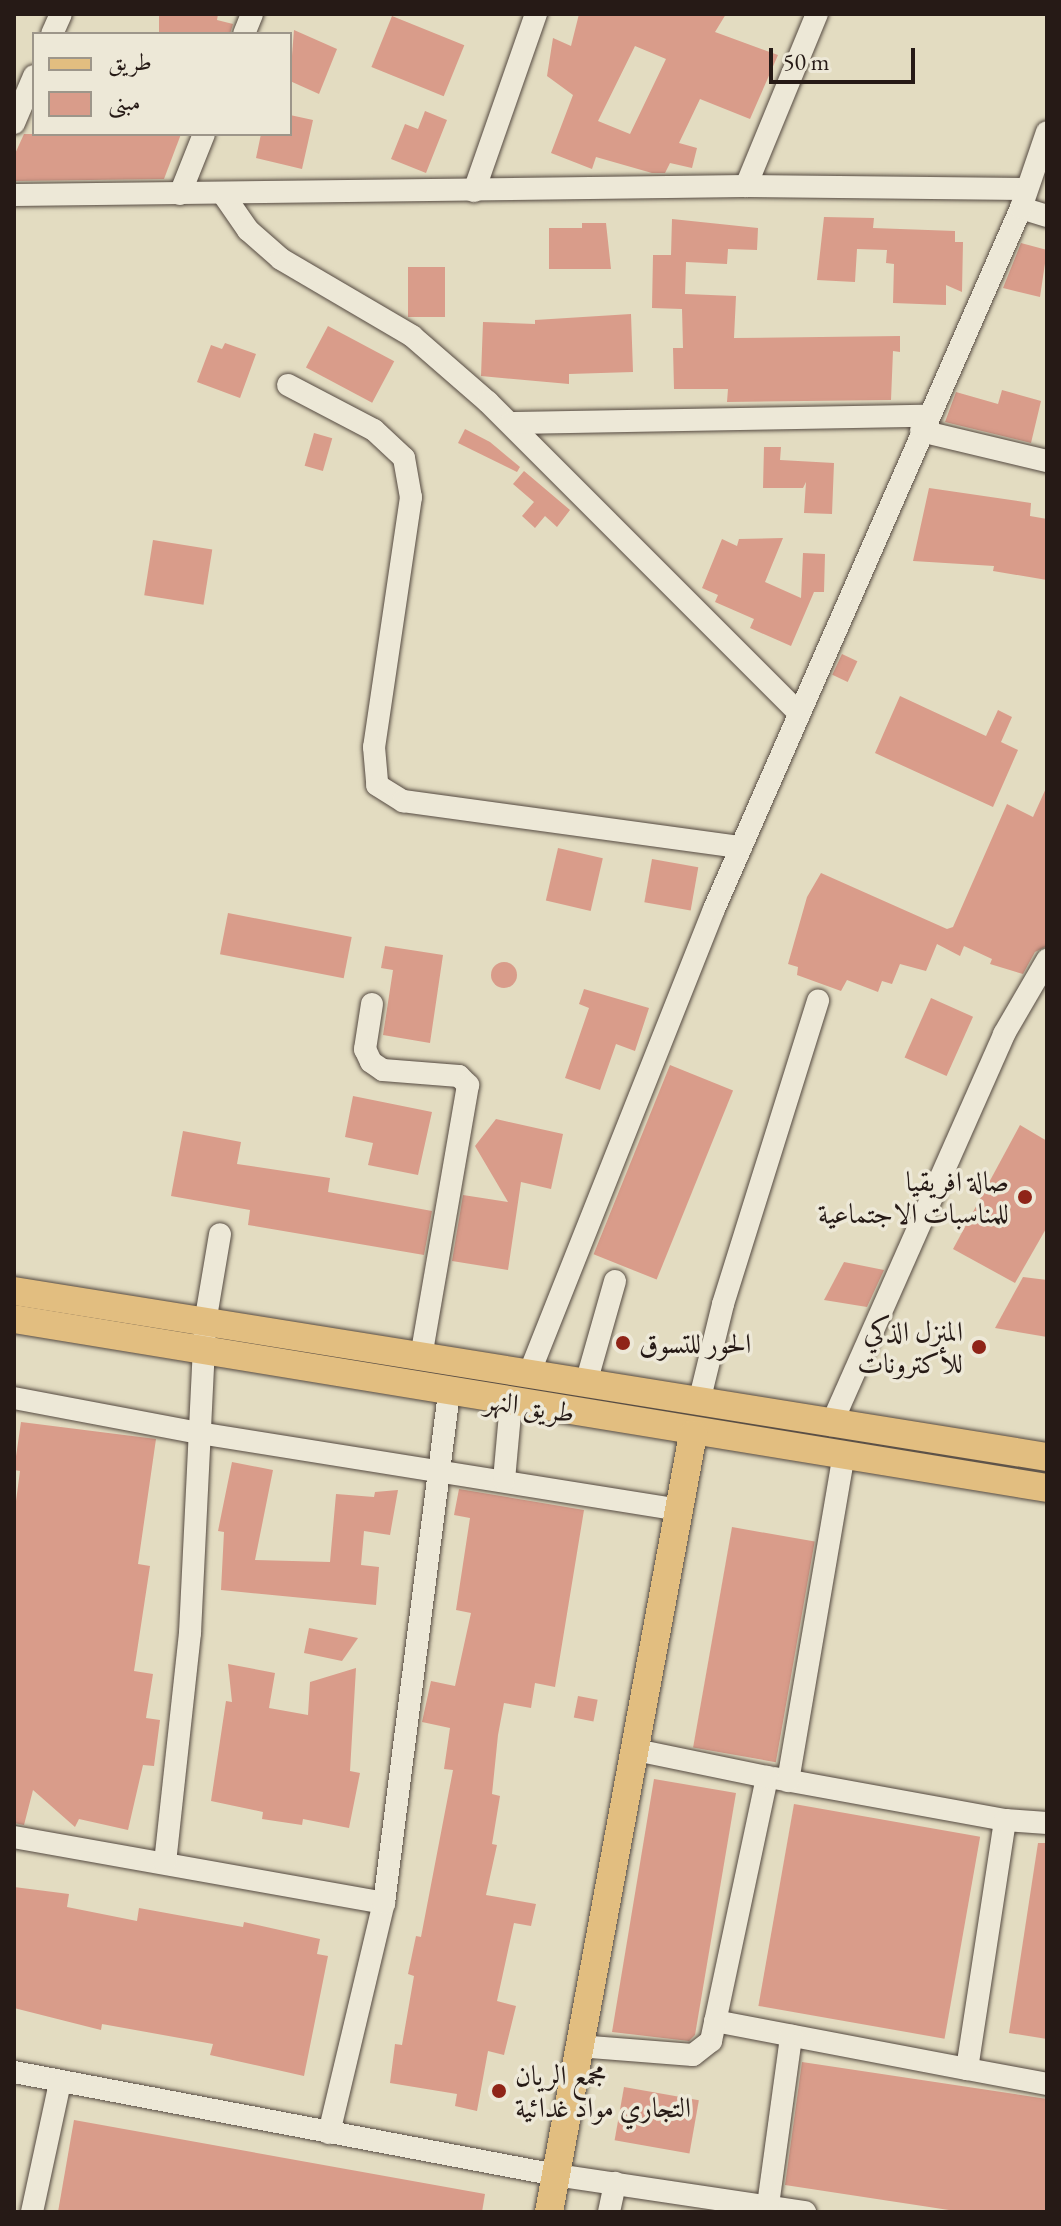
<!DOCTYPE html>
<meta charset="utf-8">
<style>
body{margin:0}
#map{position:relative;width:1061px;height:2226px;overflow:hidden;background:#e3dcc1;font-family:"EB Garamond",Amiri,serif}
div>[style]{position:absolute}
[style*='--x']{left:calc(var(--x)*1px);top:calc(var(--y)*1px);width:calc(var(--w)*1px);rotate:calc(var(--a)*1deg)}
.building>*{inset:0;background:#d99c8a;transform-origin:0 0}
.round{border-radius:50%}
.roads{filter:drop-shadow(0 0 2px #554a41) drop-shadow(0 0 2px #554a41)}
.minor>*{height:22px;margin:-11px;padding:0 11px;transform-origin:11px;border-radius:11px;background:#ede8d7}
.major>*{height:28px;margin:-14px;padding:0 14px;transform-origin:14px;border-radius:14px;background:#e2be80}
.dots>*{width:22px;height:22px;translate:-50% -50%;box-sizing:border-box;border:4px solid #ede8d7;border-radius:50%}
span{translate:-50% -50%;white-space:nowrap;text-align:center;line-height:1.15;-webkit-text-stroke:7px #ede8d7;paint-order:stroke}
.poi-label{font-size:28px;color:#261a16}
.right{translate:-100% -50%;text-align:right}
.left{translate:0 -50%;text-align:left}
.street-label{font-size:28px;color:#261a16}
.frame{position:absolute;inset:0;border:16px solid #261a16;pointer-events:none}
.legend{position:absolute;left:32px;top:32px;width:260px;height:104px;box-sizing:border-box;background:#ede8d7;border:2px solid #9d968a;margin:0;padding:10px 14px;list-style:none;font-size:24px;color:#261a16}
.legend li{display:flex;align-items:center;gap:16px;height:40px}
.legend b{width:40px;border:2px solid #9d968a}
.scale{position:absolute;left:769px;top:48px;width:146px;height:36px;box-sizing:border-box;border:4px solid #261a16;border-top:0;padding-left:10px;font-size:24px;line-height:28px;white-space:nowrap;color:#261a16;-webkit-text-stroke:6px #ede8d7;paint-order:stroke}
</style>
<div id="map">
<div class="building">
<i style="clip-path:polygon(159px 14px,218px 14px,217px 20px,233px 24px,230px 34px,159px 34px)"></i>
<i style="clip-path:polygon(evenodd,579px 14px,726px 14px,715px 32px,778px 55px,750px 119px,700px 99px,679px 143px,697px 148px,692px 168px,670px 163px,665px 173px,652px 173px,596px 157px,592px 169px,551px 153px,573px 95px,547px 76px,553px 38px,571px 46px,579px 14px,635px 46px,666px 59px,630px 134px,598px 121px,635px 46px)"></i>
<i style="left:392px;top:16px;width:78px;height:55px;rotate:22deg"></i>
<i style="clip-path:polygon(294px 30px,337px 49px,319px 94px,290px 81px)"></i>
<i style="clip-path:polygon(425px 111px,447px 120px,426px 173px,391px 159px,405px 124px,418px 129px)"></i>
<i style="clip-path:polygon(290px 115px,313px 120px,302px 169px,256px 158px,261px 134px,290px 134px)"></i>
<i style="clip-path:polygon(24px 134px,181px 134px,164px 179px,14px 181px,14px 156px)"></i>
<i style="clip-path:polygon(824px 217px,874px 218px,873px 228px,955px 231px,955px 242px,963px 242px,962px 292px,946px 285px,946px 305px,893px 303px,894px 264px,886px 263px,887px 250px,857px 249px,855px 282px,817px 280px)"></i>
<i style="clip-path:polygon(672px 219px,758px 228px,757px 250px,728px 249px,727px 264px,686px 262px,685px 294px,736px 296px,734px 338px,900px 336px,900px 352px,893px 351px,891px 400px,727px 402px,728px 389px,674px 389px,673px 348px,683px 348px,682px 309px,652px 308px,653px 255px,671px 255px)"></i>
<i style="clip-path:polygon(582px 223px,606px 223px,611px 269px,549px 269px,549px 228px,582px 228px)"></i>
<i style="clip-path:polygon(1021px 243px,1047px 250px,1040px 297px,1003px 288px)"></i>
<i style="left:408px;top:267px;width:37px;height:50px"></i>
<i style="clip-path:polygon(631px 314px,633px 372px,569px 374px,569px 384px,481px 376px,483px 322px,535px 324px,535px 320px)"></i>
<i style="left:328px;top:326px;width:75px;height:47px;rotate:28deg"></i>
<i style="clip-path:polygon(225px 343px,256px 354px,240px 398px,197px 382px,211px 345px,222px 349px)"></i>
<i style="clip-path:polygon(1002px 390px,1041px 401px,1031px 443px,945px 422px,956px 392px,998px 404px)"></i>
<i style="clip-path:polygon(465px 429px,490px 442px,520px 467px,517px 472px,458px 443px)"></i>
<i style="left:314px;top:433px;width:19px;height:34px;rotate:16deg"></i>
<i style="clip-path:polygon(764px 447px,781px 447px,780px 460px,834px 463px,832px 514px,804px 513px,806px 482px,803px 488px,763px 488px)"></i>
<i style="clip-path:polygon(524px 471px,570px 510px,557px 527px,545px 516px,535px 528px,522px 516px,534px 502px,513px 484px)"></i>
<i style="clip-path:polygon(929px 488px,1031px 503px,1030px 516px,1047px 519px,1047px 580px,993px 571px,994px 566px,913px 561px)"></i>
<i style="clip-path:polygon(783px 538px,765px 582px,801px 598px,803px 553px,825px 554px,824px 592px,814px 592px,791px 646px,750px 628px,754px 619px,715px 602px,718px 595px,702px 588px,722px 539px,737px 546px,739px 539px)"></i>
<i style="left:153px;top:540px;width:60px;height:56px;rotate:9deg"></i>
<i style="left:842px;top:654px;width:17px;height:23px;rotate:25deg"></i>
<i style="clip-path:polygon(900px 696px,986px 736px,998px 710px,1012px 717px,1001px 742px,1018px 750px,993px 807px,875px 753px)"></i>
<i style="clip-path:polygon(1047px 786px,1047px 946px,1035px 952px,1023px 974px,990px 964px,992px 959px,964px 946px,960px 956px,937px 944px,926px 971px,900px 964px,892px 984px,882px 981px,878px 992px,847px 980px,841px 991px,797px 975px,798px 967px,788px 964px,807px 897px,821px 873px,947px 929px,953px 927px,1007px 804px,1033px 817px)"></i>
<i style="left:558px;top:848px;width:46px;height:54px;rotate:13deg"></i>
<i style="left:652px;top:859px;width:47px;height:44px;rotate:10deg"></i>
<i style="left:228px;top:913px;width:126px;height:42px;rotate:11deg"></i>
<i style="clip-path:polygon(385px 946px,443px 955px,430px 1043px,383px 1035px,393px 970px,381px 968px)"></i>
<i class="round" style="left:491px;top:962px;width:26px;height:26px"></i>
<i style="clip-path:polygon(584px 989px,649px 1008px,635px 1051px,616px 1044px,600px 1090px,565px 1078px,589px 1008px,579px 1004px)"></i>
<i style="left:931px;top:998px;width:46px;height:65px;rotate:24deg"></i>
<i style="left:670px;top:1065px;width:68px;height:204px;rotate:22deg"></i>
<i style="clip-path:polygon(353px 1096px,432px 1112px,418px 1175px,368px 1165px,373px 1143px,345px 1137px)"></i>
<i style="clip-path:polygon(496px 1119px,563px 1134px,551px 1189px,521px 1182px,508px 1270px,452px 1261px,463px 1195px,508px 1202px,475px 1146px)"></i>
<i style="clip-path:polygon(1020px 1125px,1047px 1141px,1047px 1227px,1015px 1283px,953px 1249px)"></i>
<i style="clip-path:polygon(183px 1131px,241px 1142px,237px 1164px,330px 1178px,328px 1192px,432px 1211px,424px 1255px,248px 1225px,250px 1210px,171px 1196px)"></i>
<i style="clip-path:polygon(844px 1262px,884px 1270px,867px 1307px,824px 1300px)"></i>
<i style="clip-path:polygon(1023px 1277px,1047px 1280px,1047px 1337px,995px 1328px)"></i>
<i style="clip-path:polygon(21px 1422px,156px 1439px,138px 1564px,150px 1566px,134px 1671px,153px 1674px,146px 1718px,160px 1720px,154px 1766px,143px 1765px,128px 1830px,79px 1819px,75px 1827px,33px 1790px,24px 1825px,14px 1823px,14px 1516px,20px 1471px,14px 1470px)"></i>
<i style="clip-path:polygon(232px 1462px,273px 1470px,255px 1560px,330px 1562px,336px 1494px,374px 1497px,375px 1492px,398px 1490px,390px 1535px,364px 1531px,361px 1565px,379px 1567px,376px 1605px,221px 1590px,224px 1532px,218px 1531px)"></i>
<i style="clip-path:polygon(459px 1489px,584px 1510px,555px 1687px,535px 1683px,531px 1708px,504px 1703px,498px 1735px,492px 1794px,500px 1796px,492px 1844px,497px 1845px,486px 1895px,536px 1904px,531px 1926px,514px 1923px,497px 2001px,516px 2006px,504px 2055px,488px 2051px,477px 2111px,455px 2106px,457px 2094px,390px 2083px,395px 2044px,402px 2045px,414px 1976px,408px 1974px,416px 1936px,421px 1937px,453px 1770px,444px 1769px,450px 1728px,422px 1722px,431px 1681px,455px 1686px,471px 1613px,456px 1610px,470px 1518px,454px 1515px)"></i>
<i style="left:732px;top:1527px;width:84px;height:224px;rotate:10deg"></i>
<i style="clip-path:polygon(309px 1628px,358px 1638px,342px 1661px,304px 1653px)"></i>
<i style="clip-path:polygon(228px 1664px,275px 1673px,269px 1708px,308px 1715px,310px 1682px,356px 1668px,350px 1771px,360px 1773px,349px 1828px,303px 1819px,302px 1825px,262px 1819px,263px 1812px,211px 1801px,226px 1701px,232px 1702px)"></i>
<i style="left:578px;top:1696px;width:20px;height:22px;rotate:11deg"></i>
<i style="clip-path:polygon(654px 1779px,736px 1793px,695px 2035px,689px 2041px,612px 2032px)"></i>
<i style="left:794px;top:1804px;width:189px;height:205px;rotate:10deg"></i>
<i style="clip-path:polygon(1038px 1843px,1047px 1843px,1047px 2039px,1009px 2033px)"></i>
<i style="clip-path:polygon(14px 1887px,69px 1894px,67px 1907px,137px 1921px,139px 1908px,243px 1927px,244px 1922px,320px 1939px,317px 1954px,328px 1956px,304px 2076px,210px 2055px,213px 2044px,102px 2024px,101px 2030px,14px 2008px)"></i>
<i style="clip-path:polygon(802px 2062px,1047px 2099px,1047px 2212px,962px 2212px,785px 2185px)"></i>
<i style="left:624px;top:2087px;width:76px;height:54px;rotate:10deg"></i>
<i style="clip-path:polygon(74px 2120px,485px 2194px,482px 2212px,58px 2212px)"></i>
</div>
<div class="roads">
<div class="minor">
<i style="--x:52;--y:34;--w:22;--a:-66"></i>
<i style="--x:244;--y:34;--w:22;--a:-68"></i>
<i style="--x:14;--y:123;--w:51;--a:-66.9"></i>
<i style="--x:746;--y:186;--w:186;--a:-67.6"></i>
<i style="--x:474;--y:191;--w:188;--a:-70.7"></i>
<i style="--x:180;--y:194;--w:65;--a:-68.2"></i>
<i style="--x:223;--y:194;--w:44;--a:55.2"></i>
<i style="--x:248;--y:230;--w:44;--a:41.3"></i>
<i style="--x:281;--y:259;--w:152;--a:30.4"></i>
<i style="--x:412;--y:336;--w:101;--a:41"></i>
<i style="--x:488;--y:402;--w:440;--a:45"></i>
<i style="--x:14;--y:195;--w:732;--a:-0.7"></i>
<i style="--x:746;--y:186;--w:277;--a:0.6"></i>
<i style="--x:1021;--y:208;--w:27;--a:17"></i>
<i style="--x:288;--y:385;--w:97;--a:27.6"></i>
<i style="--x:374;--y:430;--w:41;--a:43"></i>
<i style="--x:404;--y:458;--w:40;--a:80"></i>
<i style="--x:411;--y:497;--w:253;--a:98.4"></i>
<i style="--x:374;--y:747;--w:38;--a:85"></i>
<i style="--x:377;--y:785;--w:31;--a:32"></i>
<i style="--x:403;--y:801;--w:341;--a:7.8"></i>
<i style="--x:511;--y:423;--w:416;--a:-1"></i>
<i style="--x:921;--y:431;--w:130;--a:13.4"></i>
<i style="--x:372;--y:1004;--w:46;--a:98.8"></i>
<i style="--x:365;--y:1049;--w:14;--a:65"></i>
<i style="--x:371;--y:1062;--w:14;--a:34"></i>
<i style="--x:383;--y:1070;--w:76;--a:4.5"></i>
<i style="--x:459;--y:1076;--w:13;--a:45"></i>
<i style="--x:468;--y:1085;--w:275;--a:99.8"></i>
<i style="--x:529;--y:1374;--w:500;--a:-68.3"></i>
<i style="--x:714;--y:909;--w:765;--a:-66.35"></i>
<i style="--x:1021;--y:208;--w:80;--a:-71.1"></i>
<i style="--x:586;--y:1383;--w:106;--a:-74.1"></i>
<i style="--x:14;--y:1398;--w:188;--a:10.7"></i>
<i style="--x:199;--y:1433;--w:488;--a:9.1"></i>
<i style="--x:699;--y:1402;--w:101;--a:-76.2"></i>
<i style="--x:723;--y:1304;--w:318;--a:-72.6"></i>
<i style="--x:831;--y:1425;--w:428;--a:-66.1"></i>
<i style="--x:1004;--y:1034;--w:86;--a:-59.8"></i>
<i style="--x:504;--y:1480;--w:77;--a:-84.8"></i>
<i style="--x:774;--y:1778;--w:235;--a:10.3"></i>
<i style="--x:788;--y:1781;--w:328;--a:-80.3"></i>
<i style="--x:14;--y:1837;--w:376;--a:10.1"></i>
<i style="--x:165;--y:1863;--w:231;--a:-83.8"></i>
<i style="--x:190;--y:1633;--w:310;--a:-87.2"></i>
<i style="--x:205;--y:1323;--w:90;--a:-80.4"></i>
<i style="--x:715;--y:2021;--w:257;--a:10.8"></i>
<i style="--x:967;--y:2069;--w:252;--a:-81.3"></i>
<i style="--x:1005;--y:1820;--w:42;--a:4.1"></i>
<i style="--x:578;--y:2046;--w:115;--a:4.5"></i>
<i style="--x:693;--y:2055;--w:23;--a:-38"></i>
<i style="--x:711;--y:2041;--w:270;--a:-78"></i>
<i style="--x:767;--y:1777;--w:134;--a:-168.4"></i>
<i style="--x:967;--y:2069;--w:81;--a:10.6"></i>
<i style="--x:14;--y:2072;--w:552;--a:10.76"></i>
<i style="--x:556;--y:2175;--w:252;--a:8.5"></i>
<i style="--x:329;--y:2133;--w:236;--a:-76.6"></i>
<i style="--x:384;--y:1903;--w:514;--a:-82.74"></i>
<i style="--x:768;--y:2205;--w:171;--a:-82.2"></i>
<i style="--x:32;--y:2212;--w:133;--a:-77.8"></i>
<i style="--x:609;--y:2212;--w:30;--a:-78"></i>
</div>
<div class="major">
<i style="--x:14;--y:1291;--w:1046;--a:9.13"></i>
<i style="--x:14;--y:1319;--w:1047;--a:9.29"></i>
<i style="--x:549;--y:2212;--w:791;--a:-79.51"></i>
</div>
</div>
<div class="dots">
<i style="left:1025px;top:1197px;background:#8f2418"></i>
<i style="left:623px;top:1343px;background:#8f2418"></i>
<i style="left:979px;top:1347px;background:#8f2418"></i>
<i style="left:499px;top:2091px;background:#8f2418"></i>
</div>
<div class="poi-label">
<span class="right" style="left:1009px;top:1197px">صالة افريقيا<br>للمناسبات الاجتماعية</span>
<span class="right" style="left:963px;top:1347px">المنزل الذكي<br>للأكترونات</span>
<span class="left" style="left:639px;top:1343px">الحور للتسوق</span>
<span class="left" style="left:515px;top:2091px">مجمع الريان<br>التجاري مواد غدائية</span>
</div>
<div class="street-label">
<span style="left:530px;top:1406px;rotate:9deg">طريق النهر</span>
</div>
<div class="frame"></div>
<ul class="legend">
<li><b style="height:10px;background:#e2be80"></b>طريق</li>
<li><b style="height:22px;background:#d99c8a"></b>مبنى</li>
</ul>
<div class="scale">50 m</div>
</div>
